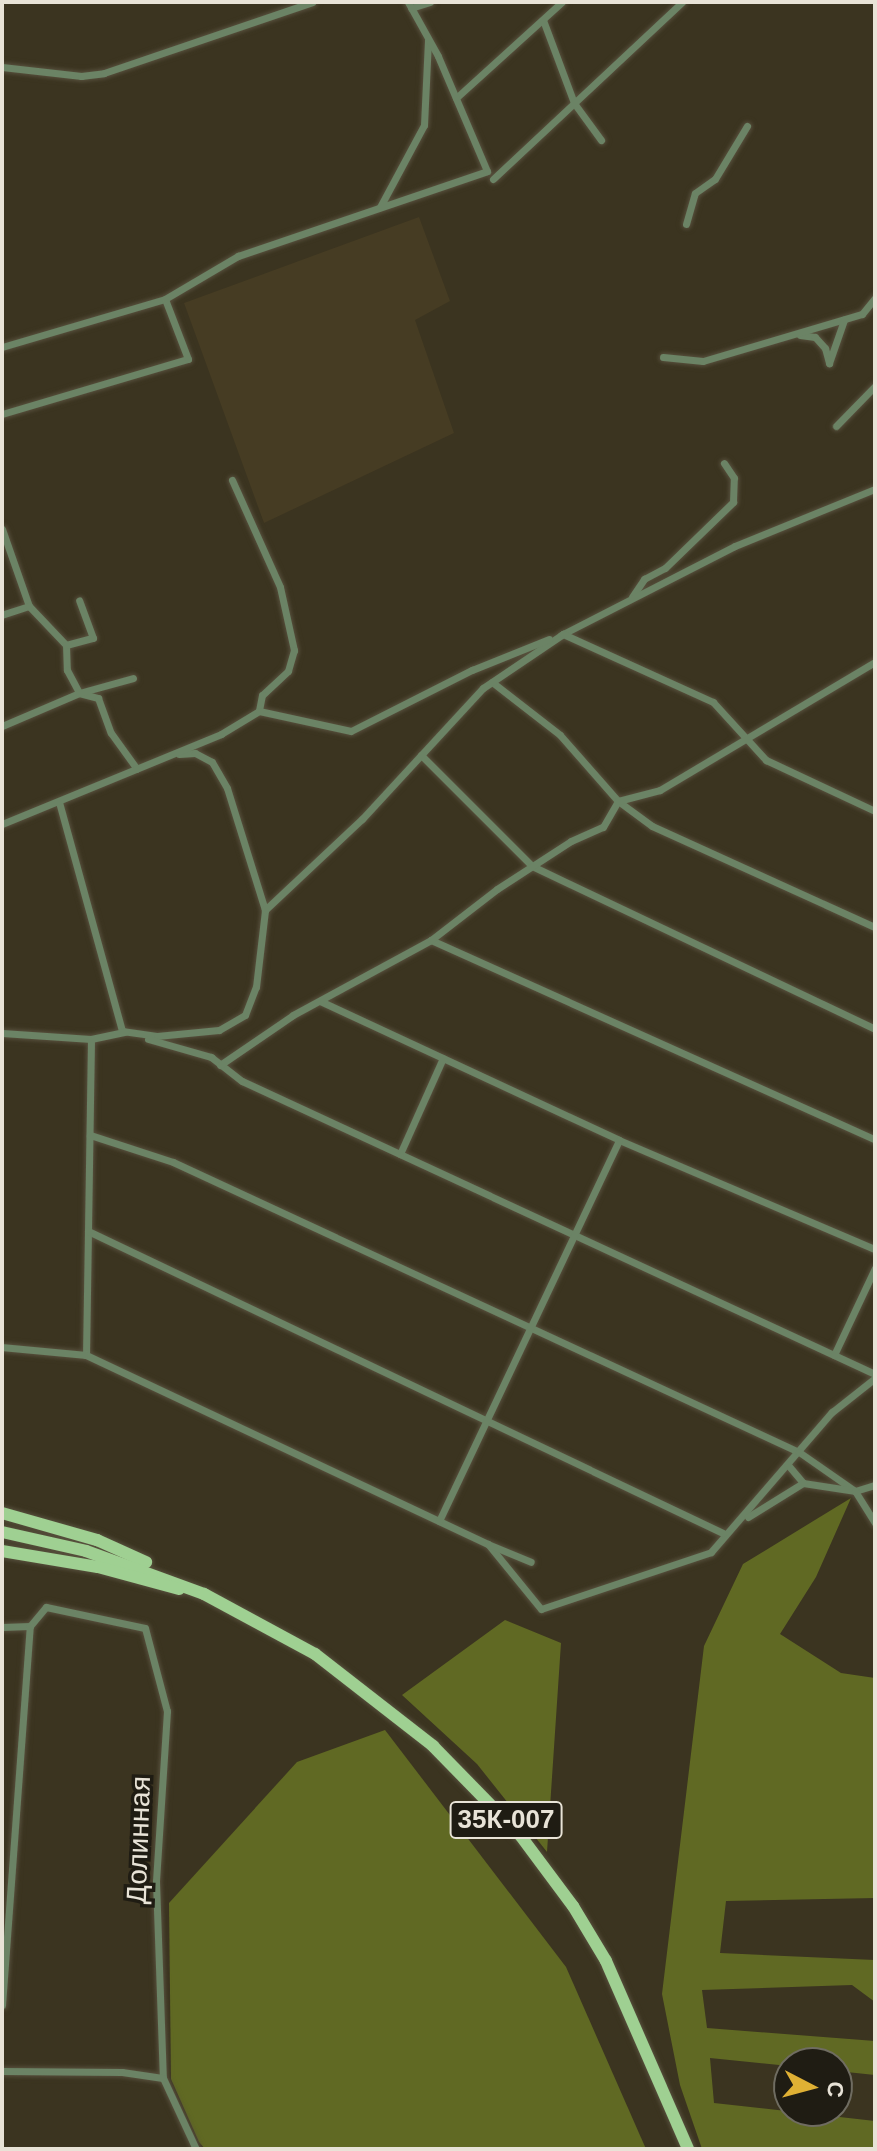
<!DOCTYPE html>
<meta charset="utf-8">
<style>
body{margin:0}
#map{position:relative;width:877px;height:2151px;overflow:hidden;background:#3b3420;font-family:Arial,sans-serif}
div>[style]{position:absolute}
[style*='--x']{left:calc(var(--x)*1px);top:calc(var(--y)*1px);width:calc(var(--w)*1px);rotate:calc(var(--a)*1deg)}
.built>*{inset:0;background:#463c23}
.forest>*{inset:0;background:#606923}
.roads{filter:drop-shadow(0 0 2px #57503d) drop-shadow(0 0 2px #57503d)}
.street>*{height:7px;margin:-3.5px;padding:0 3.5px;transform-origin:3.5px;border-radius:3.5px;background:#6b8365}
.primary>*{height:12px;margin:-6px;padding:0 6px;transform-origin:6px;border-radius:6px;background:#9fd092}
span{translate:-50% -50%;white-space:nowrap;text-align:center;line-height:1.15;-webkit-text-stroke:7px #1f1c13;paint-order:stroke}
.shield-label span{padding:2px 6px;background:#1f1c13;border:2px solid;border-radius:6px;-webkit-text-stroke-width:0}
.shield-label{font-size:26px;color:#e8e3d7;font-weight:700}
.street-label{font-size:28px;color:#e8e3d7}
.frame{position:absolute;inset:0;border:4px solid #e8e3d7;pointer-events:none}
.north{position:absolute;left:773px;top:2047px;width:80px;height:80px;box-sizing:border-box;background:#1f1c13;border:2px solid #6f6c61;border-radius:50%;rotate:96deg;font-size:22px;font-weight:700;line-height:32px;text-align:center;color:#e8e3d7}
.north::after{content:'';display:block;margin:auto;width:28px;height:36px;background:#dfb034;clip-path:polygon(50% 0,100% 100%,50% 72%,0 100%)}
</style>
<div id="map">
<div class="built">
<i style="clip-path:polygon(419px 217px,450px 301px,415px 320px,454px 433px,264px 523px,184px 303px)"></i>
</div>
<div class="forest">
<i style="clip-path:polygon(851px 1498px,816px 1577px,780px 1634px,841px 1673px,875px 1678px,875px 1898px,726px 1901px,720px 1953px,875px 1960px,875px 2002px,852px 1985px,702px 1990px,707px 2028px,875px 2041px,875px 2075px,837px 2071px,837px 2063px,789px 2066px,710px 2058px,714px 2103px,875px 2121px,875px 2149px,702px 2149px,680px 2085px,662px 1994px,704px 1646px,743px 1564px)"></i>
<i style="clip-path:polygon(505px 1620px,561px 1643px,547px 1852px,477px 1764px,402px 1695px)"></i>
<i style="clip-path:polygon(385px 1730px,566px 1967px,646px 2149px,205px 2149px,199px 2142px,171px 2079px,169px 1903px,297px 1762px)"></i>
</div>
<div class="roads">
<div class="street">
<i style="--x:411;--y:8;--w:20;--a:-18"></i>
<i style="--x:543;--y:20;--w:89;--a:69.5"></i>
<i style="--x:574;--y:103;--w:46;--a:53.9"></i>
<i style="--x:2;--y:67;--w:80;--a:6.5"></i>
<i style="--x:81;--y:76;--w:23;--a:-7"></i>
<i style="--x:104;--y:73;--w:220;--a:-18.8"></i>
<i style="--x:456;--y:98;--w:143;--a:-42.2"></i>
<i style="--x:493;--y:179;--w:259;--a:-43.1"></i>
<i style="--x:380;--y:207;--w:93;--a:-61.8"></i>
<i style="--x:424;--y:125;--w:85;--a:-87.3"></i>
<i style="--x:686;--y:224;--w:32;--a:-74"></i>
<i style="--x:695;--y:193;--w:24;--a:-35"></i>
<i style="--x:715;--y:179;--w:62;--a:-58.9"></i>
<i style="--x:800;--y:335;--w:15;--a:8"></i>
<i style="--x:815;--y:337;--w:15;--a:48"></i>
<i style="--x:825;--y:348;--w:16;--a:75"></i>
<i style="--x:2;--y:347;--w:170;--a:-16.4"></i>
<i style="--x:663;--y:357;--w:40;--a:5.7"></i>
<i style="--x:703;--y:361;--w:166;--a:-16.5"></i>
<i style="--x:862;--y:314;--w:21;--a:-51"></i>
<i style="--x:829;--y:363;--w:46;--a:-70.8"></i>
<i style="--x:2;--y:414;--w:194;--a:-16.5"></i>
<i style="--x:188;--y:359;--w:64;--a:-111"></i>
<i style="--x:165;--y:299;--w:85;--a:-30.5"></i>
<i style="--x:238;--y:256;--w:263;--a:-18.8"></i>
<i style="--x:487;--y:171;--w:125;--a:-113.1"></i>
<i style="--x:438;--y:56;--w:62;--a:-119.1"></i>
<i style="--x:836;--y:426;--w:56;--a:-45.7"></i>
<i style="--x:232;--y:480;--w:117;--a:65.8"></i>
<i style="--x:280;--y:587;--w:65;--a:77.5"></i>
<i style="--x:294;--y:650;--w:22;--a:106"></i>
<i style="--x:288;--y:671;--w:35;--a:137"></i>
<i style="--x:262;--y:695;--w:16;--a:101"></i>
<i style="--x:2;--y:529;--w:82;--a:70.7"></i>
<i style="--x:29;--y:606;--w:28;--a:162"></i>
<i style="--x:632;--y:597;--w:22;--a:-56"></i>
<i style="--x:644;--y:579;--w:24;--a:-28"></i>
<i style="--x:665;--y:568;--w:95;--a:-44.1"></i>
<i style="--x:733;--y:502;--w:24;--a:-88"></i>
<i style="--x:734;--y:478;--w:18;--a:-124"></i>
<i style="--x:29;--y:606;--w:54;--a:46.5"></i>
<i style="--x:66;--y:645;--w:25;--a:88"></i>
<i style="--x:67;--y:670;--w:26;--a:62"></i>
<i style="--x:79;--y:693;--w:20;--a:15"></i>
<i style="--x:98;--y:698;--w:37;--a:70"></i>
<i style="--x:111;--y:733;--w:44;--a:54.2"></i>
<i style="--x:561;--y:635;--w:195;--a:-27.1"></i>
<i style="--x:735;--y:546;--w:151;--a:-22.2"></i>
<i style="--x:66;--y:645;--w:28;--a:-15"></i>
<i style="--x:93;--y:638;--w:40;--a:-110.2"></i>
<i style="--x:492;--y:682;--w:86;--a:37.9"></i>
<i style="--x:560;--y:735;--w:88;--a:48.7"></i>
<i style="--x:618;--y:801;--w:42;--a:36.3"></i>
<i style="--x:652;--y:826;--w:245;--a:24.4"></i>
<i style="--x:2;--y:726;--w:84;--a:-23.2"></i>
<i style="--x:79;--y:693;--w:56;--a:-15.5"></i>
<i style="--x:179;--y:754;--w:16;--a:-4"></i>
<i style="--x:195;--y:753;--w:19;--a:28"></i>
<i style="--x:212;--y:762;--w:30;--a:60"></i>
<i style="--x:227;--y:788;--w:128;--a:72.7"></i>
<i style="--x:421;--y:755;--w:157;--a:45"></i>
<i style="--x:532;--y:866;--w:380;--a:25.4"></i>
<i style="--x:59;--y:802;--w:238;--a:74.6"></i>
<i style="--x:122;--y:1031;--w:35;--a:8"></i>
<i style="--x:157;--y:1036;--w:62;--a:-5.5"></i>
<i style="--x:219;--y:1030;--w:30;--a:-30"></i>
<i style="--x:245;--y:1015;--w:30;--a:-69"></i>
<i style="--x:256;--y:987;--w:78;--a:-83.3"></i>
<i style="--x:265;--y:910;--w:133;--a:-43.2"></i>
<i style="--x:362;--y:819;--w:178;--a:-47.3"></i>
<i style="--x:483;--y:688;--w:97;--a:-34"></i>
<i style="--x:563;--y:634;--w:165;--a:24.4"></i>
<i style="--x:713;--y:702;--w:79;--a:47.6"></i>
<i style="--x:766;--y:760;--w:120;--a:25.1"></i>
<i style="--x:2;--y:824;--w:237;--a:-22.3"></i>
<i style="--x:221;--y:734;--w:44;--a:-31.2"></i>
<i style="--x:259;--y:711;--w:94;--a:12.3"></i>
<i style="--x:351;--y:731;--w:136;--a:-26.8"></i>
<i style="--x:472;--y:670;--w:83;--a:-21.9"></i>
<i style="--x:431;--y:940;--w:487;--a:24.2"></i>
<i style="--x:320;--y:1001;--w:330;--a:24.9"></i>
<i style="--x:619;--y:1140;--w:278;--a:23.1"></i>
<i style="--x:2;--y:1033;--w:89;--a:3.9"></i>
<i style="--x:91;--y:1039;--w:35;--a:-12"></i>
<i style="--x:91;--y:1039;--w:316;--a:90.9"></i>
<i style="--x:86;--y:1355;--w:444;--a:25.2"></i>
<i style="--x:488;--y:1544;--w:84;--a:50.8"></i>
<i style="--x:541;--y:1609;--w:179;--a:-18.5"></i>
<i style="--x:711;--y:1552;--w:185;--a:-49.2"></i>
<i style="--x:832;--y:1412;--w:55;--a:-38.3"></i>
<i style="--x:148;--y:1039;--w:66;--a:15.9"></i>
<i style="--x:211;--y:1057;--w:39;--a:38"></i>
<i style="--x:242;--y:1081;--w:698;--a:24.84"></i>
<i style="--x:220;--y:1065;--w:88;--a:-34.4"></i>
<i style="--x:293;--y:1015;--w:157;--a:-28.5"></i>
<i style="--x:431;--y:940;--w:83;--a:-37.7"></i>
<i style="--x:497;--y:889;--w:88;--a:-33"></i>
<i style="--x:571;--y:841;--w:35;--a:-24"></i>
<i style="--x:603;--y:827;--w:30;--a:-60"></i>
<i style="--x:618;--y:801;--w:43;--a:-14.7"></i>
<i style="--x:660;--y:790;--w:250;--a:-30.8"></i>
<i style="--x:90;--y:1135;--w:87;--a:18"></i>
<i style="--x:173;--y:1162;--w:690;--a:24.86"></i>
<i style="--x:799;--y:1452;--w:68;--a:34.9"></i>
<i style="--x:855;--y:1491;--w:21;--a:-17"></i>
<i style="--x:400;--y:1154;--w:105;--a:-65.9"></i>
<i style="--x:88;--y:1231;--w:703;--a:25.44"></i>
<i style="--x:2;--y:1347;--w:84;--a:5.4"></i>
<i style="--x:834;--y:1355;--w:96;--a:-64.8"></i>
<i style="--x:788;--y:1465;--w:23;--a:50"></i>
<i style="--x:803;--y:1483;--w:53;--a:8.7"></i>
<i style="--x:855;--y:1491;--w:38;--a:58"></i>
<i style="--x:748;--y:1517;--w:65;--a:-31.7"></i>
<i style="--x:439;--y:1521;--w:421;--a:-64.7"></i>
<i style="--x:490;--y:1545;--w:44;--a:22.5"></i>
<i style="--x:2;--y:1627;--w:28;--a:-2"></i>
<i style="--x:30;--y:1626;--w:25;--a:-50"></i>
<i style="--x:46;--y:1607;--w:101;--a:12"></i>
<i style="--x:145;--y:1628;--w:86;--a:75.2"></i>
<i style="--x:167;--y:1711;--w:170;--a:93.7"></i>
<i style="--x:156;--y:1881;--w:197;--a:88"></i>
<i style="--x:163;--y:2078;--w:78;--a:65.1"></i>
<i style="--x:2;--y:2005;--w:380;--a:-85.8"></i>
<i style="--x:2;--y:2071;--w:120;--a:0.5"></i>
<i style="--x:122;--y:2072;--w:41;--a:8.3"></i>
</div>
<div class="primary">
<i style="--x:2;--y:1513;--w:99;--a:15.9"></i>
<i style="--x:97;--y:1540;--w:54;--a:24.2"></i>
<i style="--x:2;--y:1532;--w:86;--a:12.7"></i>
<i style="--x:86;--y:1551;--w:126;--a:20"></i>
<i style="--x:204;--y:1594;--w:126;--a:28.4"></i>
<i style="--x:315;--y:1654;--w:150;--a:37.9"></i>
<i style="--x:433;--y:1746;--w:124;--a:45.7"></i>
<i style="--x:520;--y:1835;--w:89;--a:53.3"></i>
<i style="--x:573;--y:1906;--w:64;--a:59"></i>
<i style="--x:606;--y:1961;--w:205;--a:66.4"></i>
<i style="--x:2;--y:1551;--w:97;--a:9.5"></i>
<i style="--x:98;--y:1567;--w:84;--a:15.2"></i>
</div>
</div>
<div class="shield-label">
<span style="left:506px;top:1820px">35К-007</span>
</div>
<div class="street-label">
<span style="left:139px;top:1840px;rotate:-88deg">Долинная</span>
</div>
<div class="frame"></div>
<div class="north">С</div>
</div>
